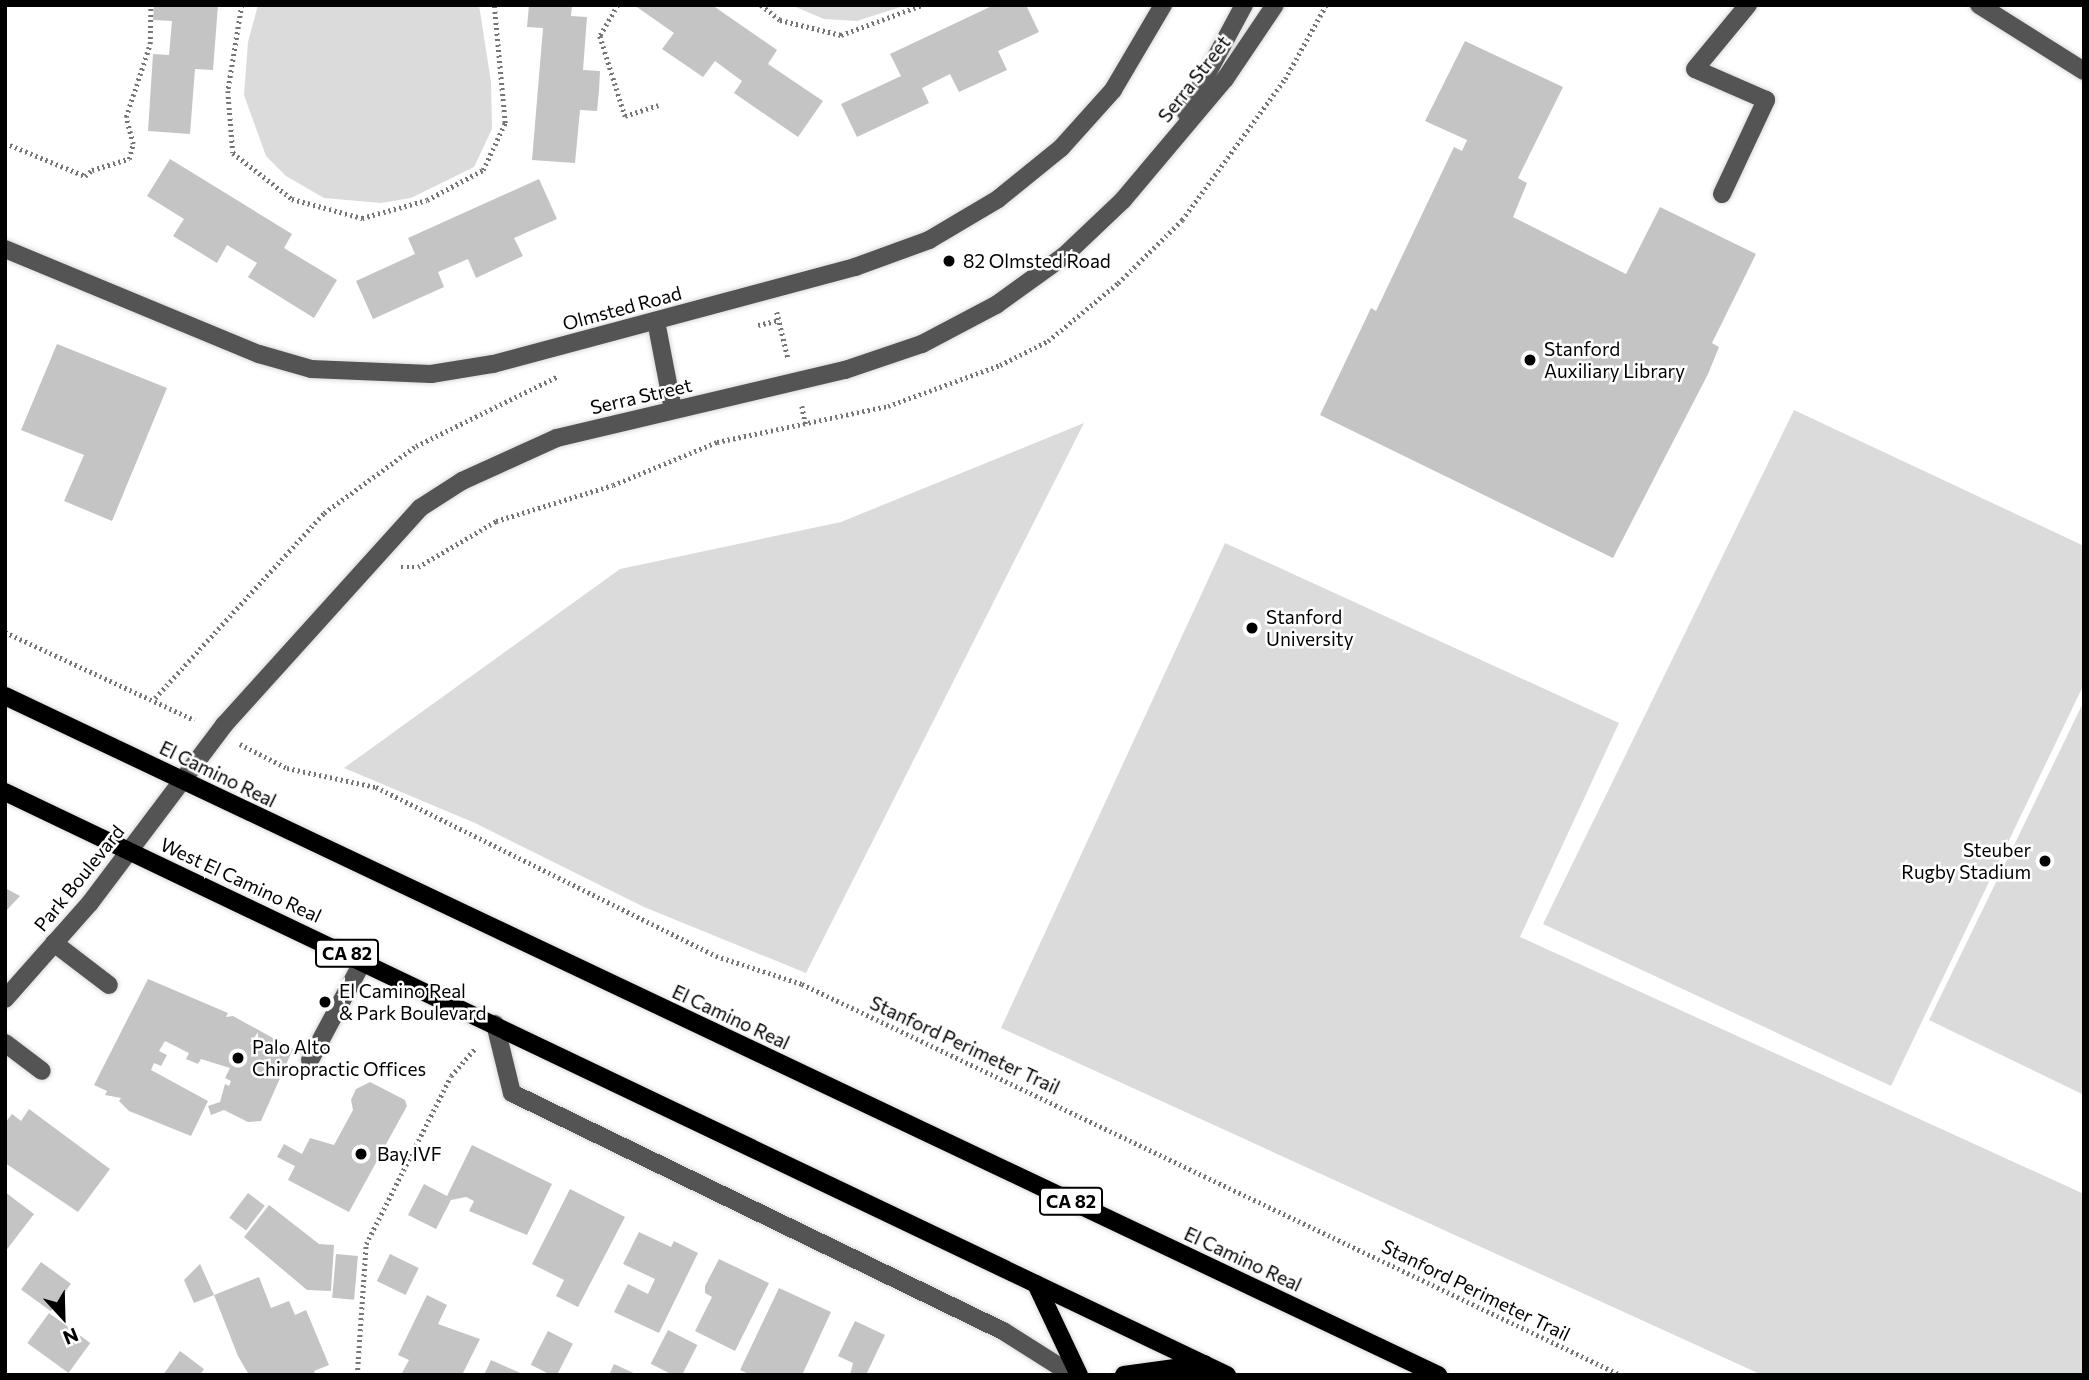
<!DOCTYPE html>
<style>
body{margin:0}
#map{position:relative;width:2089px;height:1380px;overflow:hidden;background:#fff;font-family:Commissioner,sans-serif}
div>[style]{position:absolute}
[style*='--x']{left:calc(var(--x)*1px);top:calc(var(--y)*1px);width:calc(var(--w)*1px);rotate:calc(var(--a)*1deg)}
.green>*{inset:0;background:#dbdbdb}
.building>*{inset:0;background:#c4c4c4;transform-origin:0 0}
.path>*{height:4.5px;margin-top:-2.25px;transform-origin:0;background:repeating-linear-gradient(90deg,#767676 0 2px,transparent 0 5.5px)}
.roads{filter:drop-shadow(0 0 2px #dbdbdb) drop-shadow(0 0 2px #dbdbdb)}
.minor>*{height:18px;margin:-9px;padding:0 9px;transform-origin:9px;border-radius:9px;background:#545454}
.major>*{height:18px;margin:-9px;padding:0 9px;transform-origin:9px;border-radius:9px;background:#000}
.dots>*{width:19px;height:19px;translate:-50% -50%;box-sizing:border-box;border:4px solid #fff;border-radius:50%}
span{translate:-50% -50%;white-space:nowrap;text-align:center;line-height:1.15;-webkit-text-stroke:5px #fff;paint-order:stroke}
.shield-label span{padding:2px 5px;background:#fff;border:2px solid;border-radius:5px;-webkit-text-stroke-width:0}
.shield-label{font-size:18px;color:#000;font-weight:700}
.street-label{font-size:19px;color:#000}
.poi-label{font-size:19px;color:#000}
.left{translate:0 -50%;text-align:left}
.right{translate:-100% -50%;text-align:right}
.frame{position:absolute;inset:0;border:7px solid #000;pointer-events:none}
.north{position:absolute;left:28px;top:1282px;width:70px;height:70px;-webkit-text-stroke:5px #fff;paint-order:stroke;rotate:158deg;font-size:19px;font-weight:700;line-height:28px;text-align:center;color:#000}
.north::after{content:'';display:block;margin:auto;width:24px;height:32px;background:#000;clip-path:polygon(50% 0,100% 100%,50% 72%,0 100%)}
</style>
<div id="map">
<div class="green">
<i style="clip-path:polygon(258px 5px,479px 5px,491px 82px,492px 129px,474px 167px,411px 198px,381px 203px,324px 198px,286px 176px,266px 156px,244px 95px,248px 42px)"></i>
<i style="clip-path:polygon(791px 5px,907px 5px,857px 21px,824px 19px)"></i>
<i style="clip-path:polygon(1794px 410px,2084px 546px,2084px 684px,1891px 1086px,1543px 924px)"></i>
<i style="clip-path:polygon(1084px 423px,806px 973px,644px 907px,475px 823px,344px 768px,620px 569px,841px 522px)"></i>
<i style="clip-path:polygon(1225px 543px,1619px 723px,1520px 937px,2084px 1194px,2084px 1375px,1762px 1375px,1001px 1028px)"></i>
<i style="clip-path:polygon(2084px 701px,2084px 1095px,1929px 1020px)"></i>
</div>
<div class="building">
<i style="clip-path:polygon(154px 5px,218px 5px,213px 70px,195px 69px,190px 134px,148px 131px,153px 54px,169px 55px,172px 21px,153px 20px)"></i>
<i style="clip-path:polygon(529px 5px,572px 5px,571px 16px,587px 17px,583px 70px,600px 71px,599px 91px,597px 111px,580px 110px,575px 163px,532px 160px,543px 28px,527px 27px)"></i>
<i style="clip-path:polygon(634px 5px,712px 5px,777px 50px,768px 64px,823px 101px,798px 137px,734px 93px,742px 81px,715px 61px,703px 77px,662px 49px,674px 33px)"></i>
<i style="clip-path:polygon(994px 5px,1026px 5px,1039px 32px,998px 51px,1007px 70px,959px 92px,950px 74px,922px 88px,929px 103px,857px 137px,841px 104px,901px 76px,890px 54px)"></i>
<i style="clip-path:polygon(1465px 41px,1563px 87px,1518px 178px,1527px 183px,1513px 217px,1626px 274px,1660px 207px,1756px 254px,1712px 343px,1719px 347px,1708px 374px,1613px 558px,1320px 415px,1371px 308px,1376px 311px,1454px 147px,1462px 151px,1467px 140px,1425px 121px)"></i>
<i style="clip-path:polygon(170px 159px,292px 234px,284px 248px,337px 280px,314px 318px,248px 277px,257px 263px,227px 245px,217px 263px,173px 236px,184px 219px,147px 196px)"></i>
<i style="clip-path:polygon(539px 179px,557px 219px,514px 238px,523px 256px,476px 278px,468px 259px,438px 272px,444px 287px,373px 319px,356px 281px,415px 254px,408px 238px)"></i>
<i style="clip-path:polygon(57px 344px,167px 388px,112px 521px,64px 501px,84px 455px,21px 430px)"></i>
<i style="clip-path:polygon(5px 888px,20px 896px,5px 912px)"></i>
<i style="clip-path:polygon(148px 979px,228px 1013px,226px 1017px,233px 1016px,293px 1049px,261px 1121px,248px 1122px,224px 1110px,211px 1115px,208px 1106px,220px 1102px,225px 1084px,229px 1086px,231px 1081px,225px 1078px,230px 1068px,201px 1059px,198px 1064px,186px 1059px,189px 1053px,165px 1041px,159px 1051px,167px 1055px,161px 1066px,154px 1063px,151px 1070px,208px 1101px,191px 1136px,129px 1111px,119px 1101px,121px 1098px,105px 1095px,107px 1091px,94px 1085px)"></i>
<i style="clip-path:polygon(370px 1082px,405px 1100px,407px 1106px,349px 1212px,288px 1180px,295px 1166px,277px 1157px,284px 1144px,302px 1154px,310px 1138px,334px 1145px,353px 1110px,351px 1100px,356px 1089px)"></i>
<i style="clip-path:polygon(29px 1109px,110px 1169px,78px 1212px,5px 1163px,5px 1123px,12px 1114px,21px 1121px)"></i>
<i style="clip-path:polygon(472px 1145px,552px 1184px,527px 1235px,469px 1211px,474px 1201px,466px 1197px,451px 1200px,436px 1229px,408px 1215px,424px 1184px,447px 1196px)"></i>
<i style="clip-path:polygon(570px 1189px,625px 1217px,578px 1307px,556px 1296px,564px 1280px,532px 1264px)"></i>
<i style="clip-path:polygon(5px 1192px,34px 1214px,5px 1252px)"></i>
<i style="left:248px;top:1193px;width:21px;height:31px;rotate:37deg"></i>
<i style="clip-path:polygon(269px 1205px,319px 1244px,334px 1245px,331px 1291px,307px 1290px,244px 1237px)"></i>
<i style="clip-path:polygon(639px 1232px,671px 1247px,674px 1241px,698px 1253px,659px 1333px,614px 1312px,628px 1284px,648px 1294px,655px 1279px,623px 1264px)"></i>
<i style="left:336px;top:1254px;width:22px;height:44px;rotate:5deg"></i>
<i style="left:390px;top:1254px;width:32px;height:30px;rotate:26deg"></i>
<i style="clip-path:polygon(719px 1259px,769px 1283px,735px 1351px,695px 1331px,712px 1297px,705px 1293px,705px 1286px)"></i>
<i style="left:41px;top:1262px;width:37px;height:34px;rotate:36deg"></i>
<i style="clip-path:polygon(200px 1264px,214px 1295px,194px 1303px,184px 1280px)"></i>
<i style="clip-path:polygon(259px 1277px,271px 1308px,289px 1301px,295px 1315px,306px 1310px,329px 1365px,314px 1371px,315px 1375px,249px 1375px,238px 1356px,214px 1295px)"></i>
<i style="clip-path:polygon(779px 1288px,831px 1312px,802px 1375px,751px 1375px,740px 1370px)"></i>
<i style="clip-path:polygon(427px 1295px,447px 1305px,438px 1324px,480px 1339px,462px 1375px,401px 1375px,409px 1360px,398px 1355px)"></i>
<i style="left:49px;top:1313px;width:51px;height:37px;rotate:36deg"></i>
<i style="clip-path:polygon(855px 1321px,885px 1335px,866px 1375px,850px 1375px,853px 1363px,838px 1356px)"></i>
<i style="left:668px;top:1330px;width:33px;height:38px;rotate:27deg"></i>
<i style="left:548px;top:1331px;width:28px;height:38px;rotate:27deg"></i>
<i style="clip-path:polygon(180px 1351px,204px 1369px,200px 1375px,163px 1375px)"></i>
<i style="clip-path:polygon(491px 1360px,525px 1375px,484px 1375px)"></i>
<i style="clip-path:polygon(614px 1364px,638px 1375px,609px 1375px)"></i>
</div>
<div class="path">
<i style="--x:242;--y:5;--w:87;--a:99.2"></i>
<i style="--x:228;--y:91;--w:62;--a:85.4"></i>
<i style="--x:233;--y:153;--w:75;--a:37.9"></i>
<i style="--x:292;--y:199;--w:73;--a:15.2"></i>
<i style="--x:362;--y:218;--w:67;--a:-15.5"></i>
<i style="--x:427;--y:200;--w:64;--a:-28.2"></i>
<i style="--x:483;--y:170;--w:52;--a:-64.9"></i>
<i style="--x:505;--y:123;--w:119;--a:-95.3"></i>
<i style="--x:618;--y:5;--w:36;--a:120"></i>
<i style="--x:600;--y:36;--w:84;--a:72.6"></i>
<i style="--x:625;--y:116;--w:35;--a:-18"></i>
<i style="--x:761;--y:5;--w:24;--a:38"></i>
<i style="--x:780;--y:20;--w:63;--a:13.8"></i>
<i style="--x:841;--y:35;--w:86;--a:-20.3"></i>
<i style="--x:5;--y:143;--w:87;--a:22.4"></i>
<i style="--x:85;--y:176;--w:9;--a:-41"></i>
<i style="--x:92;--y:170;--w:39;--a:-17"></i>
<i style="--x:129;--y:159;--w:16;--a:-75"></i>
<i style="--x:133;--y:144;--w:28;--a:-105"></i>
<i style="--x:126;--y:117;--w:77;--a:-71.8"></i>
<i style="--x:150;--y:44;--w:39;--a:-89"></i>
<i style="--x:777;--y:312;--w:47;--a:76.6"></i>
<i style="--x:758;--y:325;--w:22;--a:-13"></i>
<i style="--x:802;--y:406;--w:20;--a:79"></i>
<i style="--x:401;--y:567;--w:17;--a:0"></i>
<i style="--x:418;--y:567;--w:91;--a:-30.5"></i>
<i style="--x:496;--y:521;--w:122;--a:-17.1"></i>
<i style="--x:613;--y:485;--w:113;--a:-22.5"></i>
<i style="--x:717;--y:442;--w:175;--a:-11.9"></i>
<i style="--x:888;--y:406;--w:119;--a:-20.1"></i>
<i style="--x:1000;--y:365;--w:54;--a:-26.6"></i>
<i style="--x:1048;--y:341;--w:91;--a:-39.6"></i>
<i style="--x:1118;--y:283;--w:90;--a:-44.5"></i>
<i style="--x:1182;--y:220;--w:175;--a:-53.9"></i>
<i style="--x:1285;--y:79;--w:85;--a:-61"></i>
<i style="--x:5;--y:632;--w:209;--a:24.9"></i>
<i style="--x:155;--y:698;--w:251;--a:-47.6"></i>
<i style="--x:324;--y:513;--w:114;--a:-36.1"></i>
<i style="--x:416;--y:446;--w:158;--a:-26.2"></i>
<i style="--x:240;--y:744;--w:53;--a:27.1"></i>
<i style="--x:287;--y:768;--w:91;--a:12.1"></i>
<i style="--x:376;--y:787;--w:380;--a:26.4"></i>
<i style="--x:716;--y:956;--w:90;--a:18"></i>
<i style="--x:802;--y:984;--w:908;--a:25.52"></i>
<i style="--x:357;--y:1375;--w:131;--a:-86.1"></i>
<i style="--x:366;--y:1244;--w:188;--a:-63.2"></i>
<i style="--x:451;--y:1076;--w:37;--a:-49"></i>
</div>
<div class="roads">
<div class="minor">
<i style="--x:1979;--y:5;--w:124;--a:32.2"></i>
<i style="--x:1186;--y:113;--w:123;--a:-61.8"></i>
<i style="--x:1722;--y:194;--w:104;--a:-64.9"></i>
<i style="--x:1766;--y:100;--w:77;--a:-156.4"></i>
<i style="--x:1695;--y:69;--w:83;--a:-50.4"></i>
<i style="--x:5;--y:249;--w:275;--a:22.5"></i>
<i style="--x:259;--y:354;--w:54;--a:16.1"></i>
<i style="--x:311;--y:369;--w:120;--a:2.4"></i>
<i style="--x:431;--y:374;--w:63;--a:-9.2"></i>
<i style="--x:493;--y:364;--w:375;--a:-15"></i>
<i style="--x:855;--y:267;--w:79;--a:-20"></i>
<i style="--x:929;--y:240;--w:80;--a:-30.7"></i>
<i style="--x:998;--y:199;--w:81;--a:-39"></i>
<i style="--x:1061;--y:148;--w:78;--a:-48.1"></i>
<i style="--x:1113;--y:90;--w:99;--a:-59.5"></i>
<i style="--x:656;--y:321;--w:90;--a:79.1"></i>
<i style="--x:54;--y:943;--w:69;--a:37.4"></i>
<i style="--x:5;--y:999;--w:128;--a:-48.5"></i>
<i style="--x:90;--y:903;--w:223;--a:-53"></i>
<i style="--x:224;--y:725;--w:292;--a:-47.9"></i>
<i style="--x:420;--y:508;--w:50;--a:-32.7"></i>
<i style="--x:462;--y:481;--w:104;--a:-24.4"></i>
<i style="--x:557;--y:438;--w:296;--a:-13.3"></i>
<i style="--x:845;--y:370;--w:81;--a:-18.7"></i>
<i style="--x:922;--y:344;--w:84;--a:-27.8"></i>
<i style="--x:996;--y:305;--w:84;--a:-35.8"></i>
<i style="--x:1064;--y:256;--w:81;--a:-43.5"></i>
<i style="--x:1123;--y:200;--w:158;--a:-49.9"></i>
<i style="--x:1225;--y:79;--w:89;--a:-56"></i>
<i style="--x:495;--y:1024;--w:71;--a:76.2"></i>
<i style="--x:512;--y:1093;--w:546;--a:25.86"></i>
<i style="--x:1003;--y:1331;--w:83;--a:32.2"></i>
<i style="--x:5;--y:1043;--w:46;--a:37.1"></i>
<i style="--x:310;--y:1060;--w:112;--a:-61.8"></i>
</div>
<div class="major">
<i style="--x:5;--y:696;--w:1586;--a:25.35"></i>
<i style="--x:5;--y:792;--w:1354;--a:25.51"></i>
<i style="--x:1036;--y:1284;--w:101;--a:64.7"></i>
<i style="--x:1124;--y:1375;--w:81;--a:-7.8"></i>
</div>
</div>
<div class="dots">
<i style="left:949px;top:261px;background:#000"></i>
<i style="left:1530px;top:360px;background:#000"></i>
<i style="left:1252px;top:628px;background:#000"></i>
<i style="left:2045px;top:861px;background:#000"></i>
<i style="left:325px;top:1002px;background:#000"></i>
<i style="left:238px;top:1058px;background:#000"></i>
<i style="left:361px;top:1154px;background:#000"></i>
</div>
<div class="shield-label">
<span style="left:347px;top:953px">CA 82</span>
<span style="left:1071px;top:1201px">CA 82</span>
</div>
<div class="street-label">
<span style="left:1194px;top:79px;rotate:-52deg">Serra Street</span>
<span style="left:622px;top:308px;rotate:-15deg">Olmsted Road</span>
<span style="left:641px;top:396px;rotate:-13deg">Serra Street</span>
<span style="left:218px;top:774px;rotate:26deg">El Camino Real</span>
<span style="left:79px;top:878px;rotate:-51deg">Park Boulevard</span>
<span style="left:241px;top:880px;rotate:25deg">West El Camino Real</span>
<span style="left:731px;top:1017px;rotate:25deg">El Camino Real</span>
<span style="left:965px;top:1045px;rotate:25deg">Stanford Perimeter Trail</span>
<span style="left:1243px;top:1259px;rotate:25deg">El Camino Real</span>
<span style="left:1476px;top:1290px;rotate:26deg">Stanford Perimeter Trail</span>
</div>
<div class="poi-label">
<span class="left" style="left:963px;top:261px">82 Olmsted Road</span>
<span class="left" style="left:1544px;top:360px">Stanford<br>Auxiliary Library</span>
<span class="left" style="left:1266px;top:628px">Stanford<br>University</span>
<span class="right" style="left:2031px;top:861px">Steuber<br>Rugby Stadium</span>
<span class="left" style="left:339px;top:1002px">El Camino Real<br>&amp; Park Boulevard</span>
<span class="left" style="left:252px;top:1058px">Palo Alto<br>Chiropractic Offices</span>
<span class="left" style="left:377px;top:1154px">Bay IVF</span>
</div>
<div class="frame"></div>
<div class="north">N</div>
</div>
